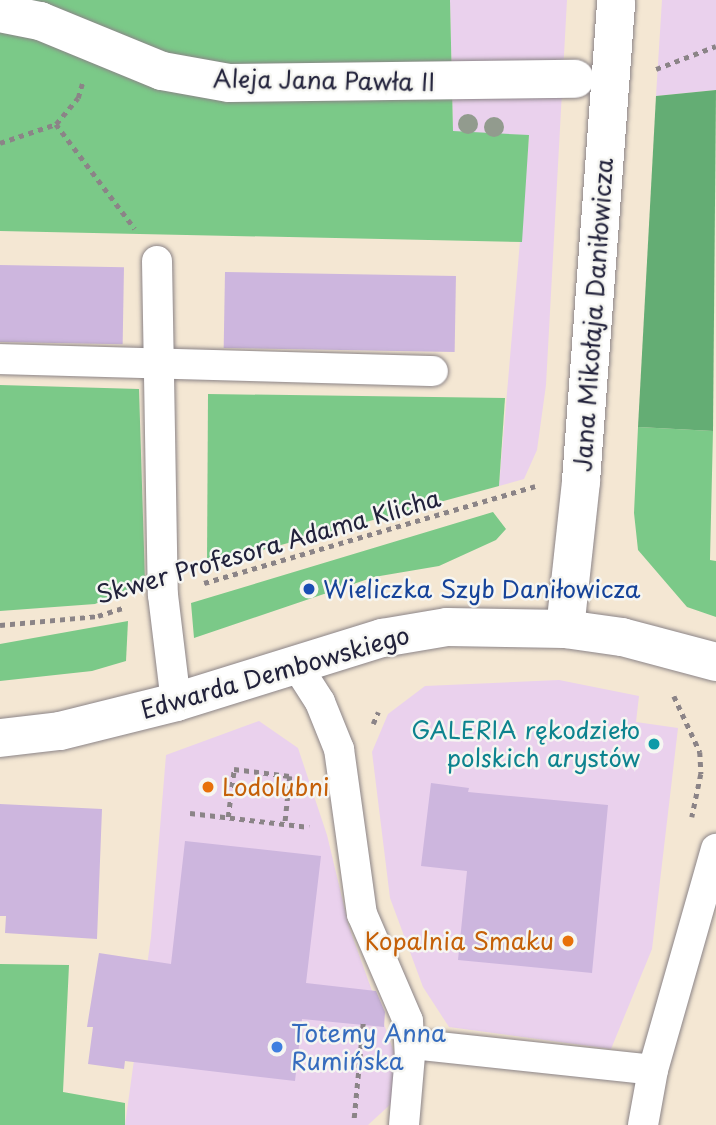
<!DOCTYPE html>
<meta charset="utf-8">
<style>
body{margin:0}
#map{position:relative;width:716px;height:1125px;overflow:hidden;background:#f4e7d3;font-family:"Playpen Sans",sans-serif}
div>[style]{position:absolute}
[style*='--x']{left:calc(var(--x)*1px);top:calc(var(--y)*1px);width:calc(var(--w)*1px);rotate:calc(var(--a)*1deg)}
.built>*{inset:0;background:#ead1ed}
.green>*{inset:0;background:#7bc988}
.forest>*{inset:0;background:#64ad74}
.building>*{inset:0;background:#cdb6de;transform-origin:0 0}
.path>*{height:4.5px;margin-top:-2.25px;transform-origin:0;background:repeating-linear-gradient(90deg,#8b8487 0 5px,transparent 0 10px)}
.roads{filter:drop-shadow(0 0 2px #8b8487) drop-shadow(0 0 2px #8b8487)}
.lane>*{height:30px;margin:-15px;padding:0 15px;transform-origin:15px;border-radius:15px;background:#fff}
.street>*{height:38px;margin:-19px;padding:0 19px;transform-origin:19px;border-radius:19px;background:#fff}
.secondary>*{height:38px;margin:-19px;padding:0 19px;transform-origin:19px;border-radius:19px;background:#fff}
.trees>*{width:20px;height:20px;margin:-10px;border-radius:50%;background:#929b8e}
.dots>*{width:19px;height:19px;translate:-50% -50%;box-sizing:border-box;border:4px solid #f6f6f2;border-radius:50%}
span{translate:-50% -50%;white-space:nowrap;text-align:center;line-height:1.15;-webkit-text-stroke:5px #f6f6f2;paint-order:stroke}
.street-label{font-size:24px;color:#22223b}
.transit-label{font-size:24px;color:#164399}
.left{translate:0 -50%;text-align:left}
.culture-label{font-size:24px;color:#0d838f}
.right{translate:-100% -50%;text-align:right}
.food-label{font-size:24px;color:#c56008}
.shop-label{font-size:24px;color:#366cbe}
</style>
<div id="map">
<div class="built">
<i style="clip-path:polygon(450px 0,567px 0,546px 385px,537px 450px,524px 479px,499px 486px,529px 136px,453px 132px)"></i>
<i style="clip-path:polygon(662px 0,716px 0,716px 90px,656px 96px)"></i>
<i style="clip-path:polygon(559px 680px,639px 696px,636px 722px,678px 728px,652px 949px,611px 1049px,449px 1027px,423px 987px,390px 898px,372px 752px,388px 714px,425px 686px)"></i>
<i style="clip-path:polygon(259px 721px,298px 748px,327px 835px,349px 927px,398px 1063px,393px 1102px,368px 1125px,125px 1125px,151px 937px,166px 755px)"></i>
</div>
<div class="green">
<i style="clip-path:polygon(0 0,450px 0,453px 131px,529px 135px,522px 242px,0 231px)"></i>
<i style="clip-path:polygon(0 385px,139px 389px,145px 582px,95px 604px,0 611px)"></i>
<i style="clip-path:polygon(208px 394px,505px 398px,499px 486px,207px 565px)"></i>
<i style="clip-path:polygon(638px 427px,713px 431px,710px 560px,716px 561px,716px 617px,687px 607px,638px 550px,634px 513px)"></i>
<i style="clip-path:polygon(493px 512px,506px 529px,496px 540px,439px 566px,374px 577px,194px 638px,191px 603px)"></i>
<i style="clip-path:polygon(128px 621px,126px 661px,92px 671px,0 681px,0 644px)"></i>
<i style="clip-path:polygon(0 964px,69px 965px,63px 1092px,125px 1103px,125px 1125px,0 1125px)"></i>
</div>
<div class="forest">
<i style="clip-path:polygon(716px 90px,713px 431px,638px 427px,656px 96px)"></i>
</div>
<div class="building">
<i style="left:0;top:265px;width:124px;height:77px;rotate:1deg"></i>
<i style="left:225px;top:272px;width:231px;height:76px;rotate:1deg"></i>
<i style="clip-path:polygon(431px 783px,469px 788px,468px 792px,608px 805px,592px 973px,458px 960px,467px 871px,421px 866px)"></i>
<i style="clip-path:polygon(0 804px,102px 809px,97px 939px,5px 933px,6px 916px,0 916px)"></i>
<i style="clip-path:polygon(185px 841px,321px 856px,306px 983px,376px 991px,385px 1012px,384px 1027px,302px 1019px,295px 1081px,125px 1061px,124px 1069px,88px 1064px,93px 1027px,87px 1027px,99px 953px,171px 964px)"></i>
</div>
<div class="path">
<i style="--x:656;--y:69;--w:64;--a:-21"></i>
<i style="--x:56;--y:124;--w:131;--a:53"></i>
<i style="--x:0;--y:143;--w:59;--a:-18.7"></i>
<i style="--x:56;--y:124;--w:34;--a:-50"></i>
<i style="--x:78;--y:98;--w:15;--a:-74"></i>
<i style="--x:204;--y:583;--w:345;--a:-16.3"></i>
<i style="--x:0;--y:625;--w:98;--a:-5.2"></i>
<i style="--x:98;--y:616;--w:28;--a:-18"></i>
<i style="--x:674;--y:696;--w:62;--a:65.1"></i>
<i style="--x:700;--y:752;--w:22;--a:87"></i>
<i style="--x:701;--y:774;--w:44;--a:101.8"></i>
<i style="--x:373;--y:724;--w:13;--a:-67"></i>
<i style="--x:190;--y:813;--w:120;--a:6.7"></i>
<i style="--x:228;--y:817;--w:48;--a:-82.9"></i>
<i style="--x:234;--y:769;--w:56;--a:7.1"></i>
<i style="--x:290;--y:776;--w:48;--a:95.9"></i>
<i style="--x:354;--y:1118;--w:95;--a:-84.6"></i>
</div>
<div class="roads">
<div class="lane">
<i style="--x:157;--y:261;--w:334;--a:89"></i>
<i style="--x:163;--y:595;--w:108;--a:83.1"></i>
<i style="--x:0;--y:359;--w:433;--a:1.6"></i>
<i style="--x:295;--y:663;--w:46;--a:57.3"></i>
<i style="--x:320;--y:702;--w:51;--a:68"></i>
<i style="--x:339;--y:749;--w:167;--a:82.1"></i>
<i style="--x:362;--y:914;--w:116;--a:66.7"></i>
<i style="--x:408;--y:1021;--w:34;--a:87"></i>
<i style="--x:410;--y:1055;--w:70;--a:94.9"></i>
<i style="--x:411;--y:1044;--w:243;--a:6.1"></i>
<i style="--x:643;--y:1125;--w:56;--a:-79.7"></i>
<i style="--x:653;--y:1070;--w:230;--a:-74.1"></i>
</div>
<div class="street">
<i style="--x:0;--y:13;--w:41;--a:11.3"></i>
<i style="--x:40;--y:21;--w:132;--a:22.3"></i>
<i style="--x:162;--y:71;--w:68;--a:10.2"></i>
<i style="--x:229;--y:83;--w:346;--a:-0.7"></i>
</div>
<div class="secondary">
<i style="--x:565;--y:629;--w:149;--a:-83.8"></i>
<i style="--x:581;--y:481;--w:482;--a:-85.8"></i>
<i style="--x:0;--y:738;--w:60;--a:-6.7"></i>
<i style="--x:60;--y:731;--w:120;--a:-14"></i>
<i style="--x:176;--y:702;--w:216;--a:-17.3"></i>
<i style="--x:382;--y:638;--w:66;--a:-9.6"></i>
<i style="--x:447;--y:627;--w:118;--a:1"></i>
<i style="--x:565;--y:629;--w:58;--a:8"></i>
<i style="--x:622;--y:637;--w:97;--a:14.9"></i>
</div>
</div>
<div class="trees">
<i style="left:468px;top:124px"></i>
<i style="left:494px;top:127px"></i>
</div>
<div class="dots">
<i style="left:309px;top:589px;background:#1a4fb4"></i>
<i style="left:654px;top:744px;background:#0f9aa8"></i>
<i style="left:208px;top:787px;background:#e8710a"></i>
<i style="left:568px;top:941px;background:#e8710a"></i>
<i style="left:277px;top:1047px;background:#3f7fe0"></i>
</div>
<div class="street-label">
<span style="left:324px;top:80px;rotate:1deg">Aleja Jana Pawła II</span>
<span style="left:593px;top:315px;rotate:-86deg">Jana Mikołaja Daniłowicza</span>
<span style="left:268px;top:546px;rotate:-16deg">Skwer Profesora Adama Klicha</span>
<span style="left:275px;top:672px;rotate:-16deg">Edwarda Dembowskiego</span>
</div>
<div class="transit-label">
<span class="left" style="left:323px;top:589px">Wieliczka Szyb Daniłowicza</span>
</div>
<div class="culture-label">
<span class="right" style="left:640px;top:744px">GALERIA rękodzieło<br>polskich arystów</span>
</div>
<div class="food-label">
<span class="left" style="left:222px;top:787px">Lodolubni</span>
<span class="right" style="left:554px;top:941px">Kopalnia Smaku</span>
</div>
<div class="shop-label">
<span class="left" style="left:291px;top:1047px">Totemy Anna<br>Rumińska</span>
</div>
</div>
